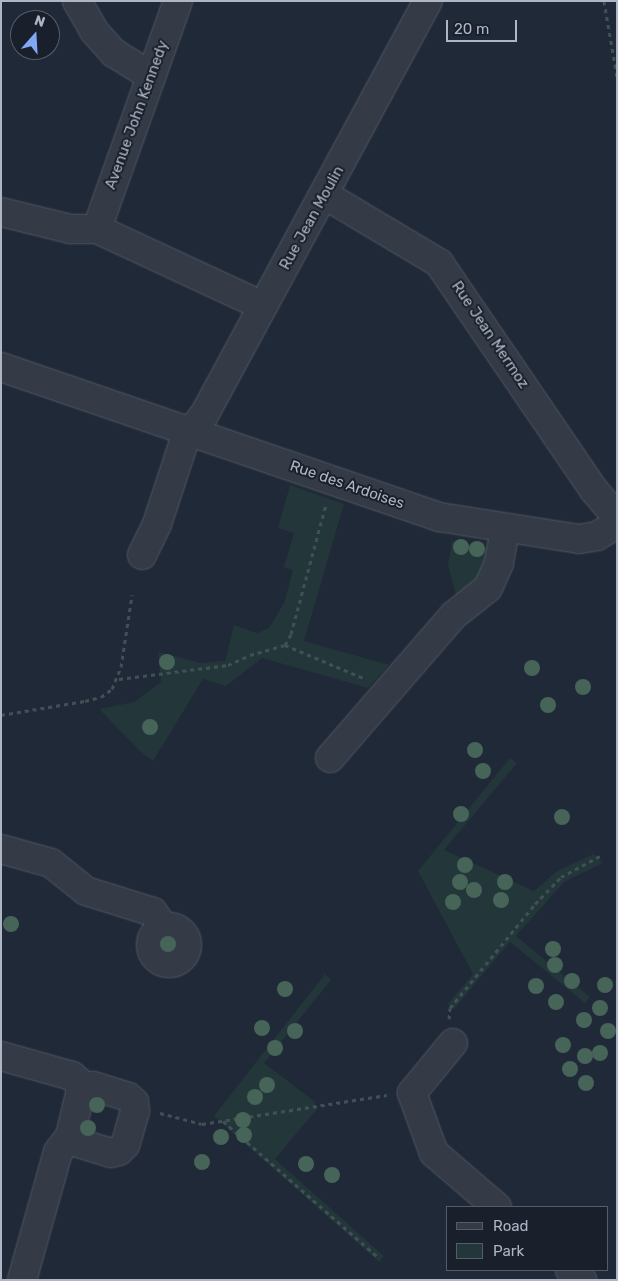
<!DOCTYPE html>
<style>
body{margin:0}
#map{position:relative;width:618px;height:1281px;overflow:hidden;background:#202937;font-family:Rubik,sans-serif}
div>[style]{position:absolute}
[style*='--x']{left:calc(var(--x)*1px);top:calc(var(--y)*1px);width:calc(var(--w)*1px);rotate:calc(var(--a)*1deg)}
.green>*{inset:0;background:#233639}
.path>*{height:3px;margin-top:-1.5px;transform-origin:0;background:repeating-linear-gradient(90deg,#405155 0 4px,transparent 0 8px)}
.roads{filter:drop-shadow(0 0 1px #515865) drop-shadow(0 0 1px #515865)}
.minor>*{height:28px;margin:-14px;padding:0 14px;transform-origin:14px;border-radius:14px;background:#343b47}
.minor>.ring{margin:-14px;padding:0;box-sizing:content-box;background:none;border:28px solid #343b47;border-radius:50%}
.trees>*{width:16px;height:16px;margin:-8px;border-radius:50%;background:#466458}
span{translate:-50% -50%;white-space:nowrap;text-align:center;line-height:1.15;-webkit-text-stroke:4px #19202c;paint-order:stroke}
.street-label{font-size:15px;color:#aeb5c4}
.frame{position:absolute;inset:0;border:2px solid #aeb5c4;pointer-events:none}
.legend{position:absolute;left:446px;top:1206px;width:162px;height:65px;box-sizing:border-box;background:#19202c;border:1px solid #555c69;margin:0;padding:6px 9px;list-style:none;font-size:15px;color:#aeb5c4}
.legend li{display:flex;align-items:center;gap:10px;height:25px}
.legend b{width:25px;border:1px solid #555c69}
.north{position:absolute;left:10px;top:10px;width:50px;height:50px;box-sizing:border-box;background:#19202c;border:1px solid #555c69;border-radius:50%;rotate:19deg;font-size:14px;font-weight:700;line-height:20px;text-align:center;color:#aeb5c4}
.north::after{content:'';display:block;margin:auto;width:18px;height:22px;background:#81a7f6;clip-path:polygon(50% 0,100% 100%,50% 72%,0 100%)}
.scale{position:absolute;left:446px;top:20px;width:71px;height:22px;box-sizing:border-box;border:2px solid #aeb5c4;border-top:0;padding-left:6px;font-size:15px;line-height:18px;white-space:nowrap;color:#aeb5c4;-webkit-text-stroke:4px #19202c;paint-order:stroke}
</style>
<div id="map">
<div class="green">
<i style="clip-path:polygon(290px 485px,344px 504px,304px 641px,389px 665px,368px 688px,262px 658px,226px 686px,203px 679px,153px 761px,140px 751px,99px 709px,134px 702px,161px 682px,158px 652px,201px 663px,225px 661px,234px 625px,257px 633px,269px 628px,284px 603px,293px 570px,284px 567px,294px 533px,278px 528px)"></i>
<i style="clip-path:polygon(452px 541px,494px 549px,481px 579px,457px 598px,448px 565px)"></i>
<i style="clip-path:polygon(510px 758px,517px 763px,444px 850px,534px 891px,557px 871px,594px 854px,603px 863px,564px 882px,516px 936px,590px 997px,585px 1003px,510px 942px,454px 1009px,448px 1004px,473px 974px,418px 871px)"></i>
<i style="clip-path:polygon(325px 974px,331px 980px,264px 1063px,314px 1101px,317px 1109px,275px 1159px,384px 1256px,379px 1262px,214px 1116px)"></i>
</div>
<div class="path">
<i style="--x:604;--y:1;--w:77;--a:80.3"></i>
<i style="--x:285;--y:645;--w:13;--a:-61"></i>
<i style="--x:291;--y:634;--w:135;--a:-74.9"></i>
<i style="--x:119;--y:679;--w:110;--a:-7.3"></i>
<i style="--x:228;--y:665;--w:24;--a:-24"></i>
<i style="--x:250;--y:655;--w:36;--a:-16"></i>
<i style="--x:285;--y:645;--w:88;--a:22.8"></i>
<i style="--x:1;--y:715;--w:85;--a:-9.5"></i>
<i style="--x:85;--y:701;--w:16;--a:-14"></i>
<i style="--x:101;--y:697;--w:14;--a:-36"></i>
<i style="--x:112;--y:689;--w:24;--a:-68"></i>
<i style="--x:121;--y:667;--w:73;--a:-81.3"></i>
<i style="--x:449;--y:1019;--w:11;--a:-85"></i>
<i style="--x:450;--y:1008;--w:134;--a:-50.7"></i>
<i style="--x:535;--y:904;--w:37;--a:-46"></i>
<i style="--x:561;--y:877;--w:44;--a:-28.3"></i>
<i style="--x:160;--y:1113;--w:43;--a:14.7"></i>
<i style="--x:202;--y:1124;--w:187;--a:-8.9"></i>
<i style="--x:223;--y:1121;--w:206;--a:41.3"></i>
</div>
<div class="roads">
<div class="minor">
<i style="--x:77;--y:1;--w:34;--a:60"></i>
<i style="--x:94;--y:31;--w:30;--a:48"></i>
<i style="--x:114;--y:53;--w:44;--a:31.9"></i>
<i style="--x:178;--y:1;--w:242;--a:109.6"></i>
<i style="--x:97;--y:229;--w:183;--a:24.9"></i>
<i style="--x:325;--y:195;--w:133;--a:30.8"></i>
<i style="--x:439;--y:263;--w:275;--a:55.7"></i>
<i style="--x:594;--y:490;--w:35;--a:50"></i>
<i style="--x:1;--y:212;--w:71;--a:13.8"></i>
<i style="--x:70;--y:229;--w:27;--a:0"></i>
<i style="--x:1;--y:367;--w:463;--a:18.9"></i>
<i style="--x:439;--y:517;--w:142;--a:8.9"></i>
<i style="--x:579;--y:539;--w:18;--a:-9"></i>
<i style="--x:597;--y:536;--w:23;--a:-31"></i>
<i style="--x:142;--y:555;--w:34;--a:-64"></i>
<i style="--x:157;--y:524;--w:89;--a:-71.8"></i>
<i style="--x:185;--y:439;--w:31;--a:-52"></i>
<i style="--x:204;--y:415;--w:471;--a:-61.6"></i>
<i style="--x:330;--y:758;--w:189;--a:-49.1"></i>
<i style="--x:454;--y:615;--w:43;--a:-38.5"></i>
<i style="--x:488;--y:588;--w:27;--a:-66"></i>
<i style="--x:499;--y:563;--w:35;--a:-80"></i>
<i style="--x:1;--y:849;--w:52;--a:15.6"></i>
<i style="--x:51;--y:863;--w:45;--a:38.7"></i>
<i style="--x:86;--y:891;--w:70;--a:17.4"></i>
<i style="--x:153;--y:912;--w:19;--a:55"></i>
<i class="ring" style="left:151px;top:927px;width:8px;height:8px"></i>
<i style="--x:453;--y:1043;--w:65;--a:129.4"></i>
<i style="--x:412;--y:1093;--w:64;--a:69.9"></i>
<i style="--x:434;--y:1153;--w:83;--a:40.6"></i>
<i style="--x:1;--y:1056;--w:74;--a:15.7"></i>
<i style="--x:72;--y:1076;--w:17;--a:40"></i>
<i style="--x:93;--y:1086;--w:37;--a:17"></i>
<i style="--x:128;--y:1097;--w:8;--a:40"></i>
<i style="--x:134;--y:1102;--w:9;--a:84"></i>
<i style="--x:135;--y:1111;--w:35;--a:106"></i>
<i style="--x:125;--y:1145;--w:8;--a:135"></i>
<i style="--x:119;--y:1151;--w:8;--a:166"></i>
<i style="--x:111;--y:1153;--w:37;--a:-163"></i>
<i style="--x:76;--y:1142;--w:8;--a:-135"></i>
<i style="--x:70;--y:1136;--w:43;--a:-76.6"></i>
<i style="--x:80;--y:1094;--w:9;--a:-54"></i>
<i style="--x:85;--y:1087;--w:8;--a:-7"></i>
<i style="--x:570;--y:1270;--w:16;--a:40"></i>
<i style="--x:22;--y:1280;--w:133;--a:-74.3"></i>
<i style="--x:58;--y:1152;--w:20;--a:-53"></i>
</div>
</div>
<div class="trees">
<i style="left:461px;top:547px"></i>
<i style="left:477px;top:549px"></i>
<i style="left:167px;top:662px"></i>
<i style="left:532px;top:668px"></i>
<i style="left:583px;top:687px"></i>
<i style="left:548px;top:705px"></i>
<i style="left:150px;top:727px"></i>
<i style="left:475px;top:750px"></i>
<i style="left:483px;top:771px"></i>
<i style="left:461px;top:814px"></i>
<i style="left:562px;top:817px"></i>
<i style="left:465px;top:865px"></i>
<i style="left:460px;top:882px"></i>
<i style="left:505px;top:882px"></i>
<i style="left:474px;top:890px"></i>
<i style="left:501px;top:900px"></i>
<i style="left:453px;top:902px"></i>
<i style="left:11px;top:924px"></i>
<i style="left:168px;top:944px"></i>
<i style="left:553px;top:949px"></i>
<i style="left:555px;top:965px"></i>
<i style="left:572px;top:981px"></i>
<i style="left:605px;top:985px"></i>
<i style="left:536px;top:986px"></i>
<i style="left:285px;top:989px"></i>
<i style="left:556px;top:1002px"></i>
<i style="left:600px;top:1008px"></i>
<i style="left:584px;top:1020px"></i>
<i style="left:262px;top:1028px"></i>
<i style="left:295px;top:1031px"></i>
<i style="left:608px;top:1031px"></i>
<i style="left:563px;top:1045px"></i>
<i style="left:275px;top:1048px"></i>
<i style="left:600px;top:1053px"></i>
<i style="left:585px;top:1056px"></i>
<i style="left:570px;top:1069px"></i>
<i style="left:586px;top:1083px"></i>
<i style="left:267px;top:1085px"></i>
<i style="left:255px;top:1097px"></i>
<i style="left:97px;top:1105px"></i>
<i style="left:243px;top:1120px"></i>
<i style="left:88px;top:1128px"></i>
<i style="left:244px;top:1135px"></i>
<i style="left:221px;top:1137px"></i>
<i style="left:202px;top:1162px"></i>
<i style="left:306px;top:1164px"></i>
<i style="left:332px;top:1175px"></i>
</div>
<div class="street-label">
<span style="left:137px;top:115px;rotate:-70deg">Avenue John Kennedy</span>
<span style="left:312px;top:218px;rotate:-61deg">Rue Jean Moulin</span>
<span style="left:490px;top:335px;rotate:56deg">Rue Jean Mermoz</span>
<span style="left:347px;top:485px;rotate:19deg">Rue des Ardoises</span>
</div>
<div class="frame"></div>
<ul class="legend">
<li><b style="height:6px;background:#343b47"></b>Road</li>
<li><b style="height:14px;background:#233639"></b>Park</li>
</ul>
<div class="north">N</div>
<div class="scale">20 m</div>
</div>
